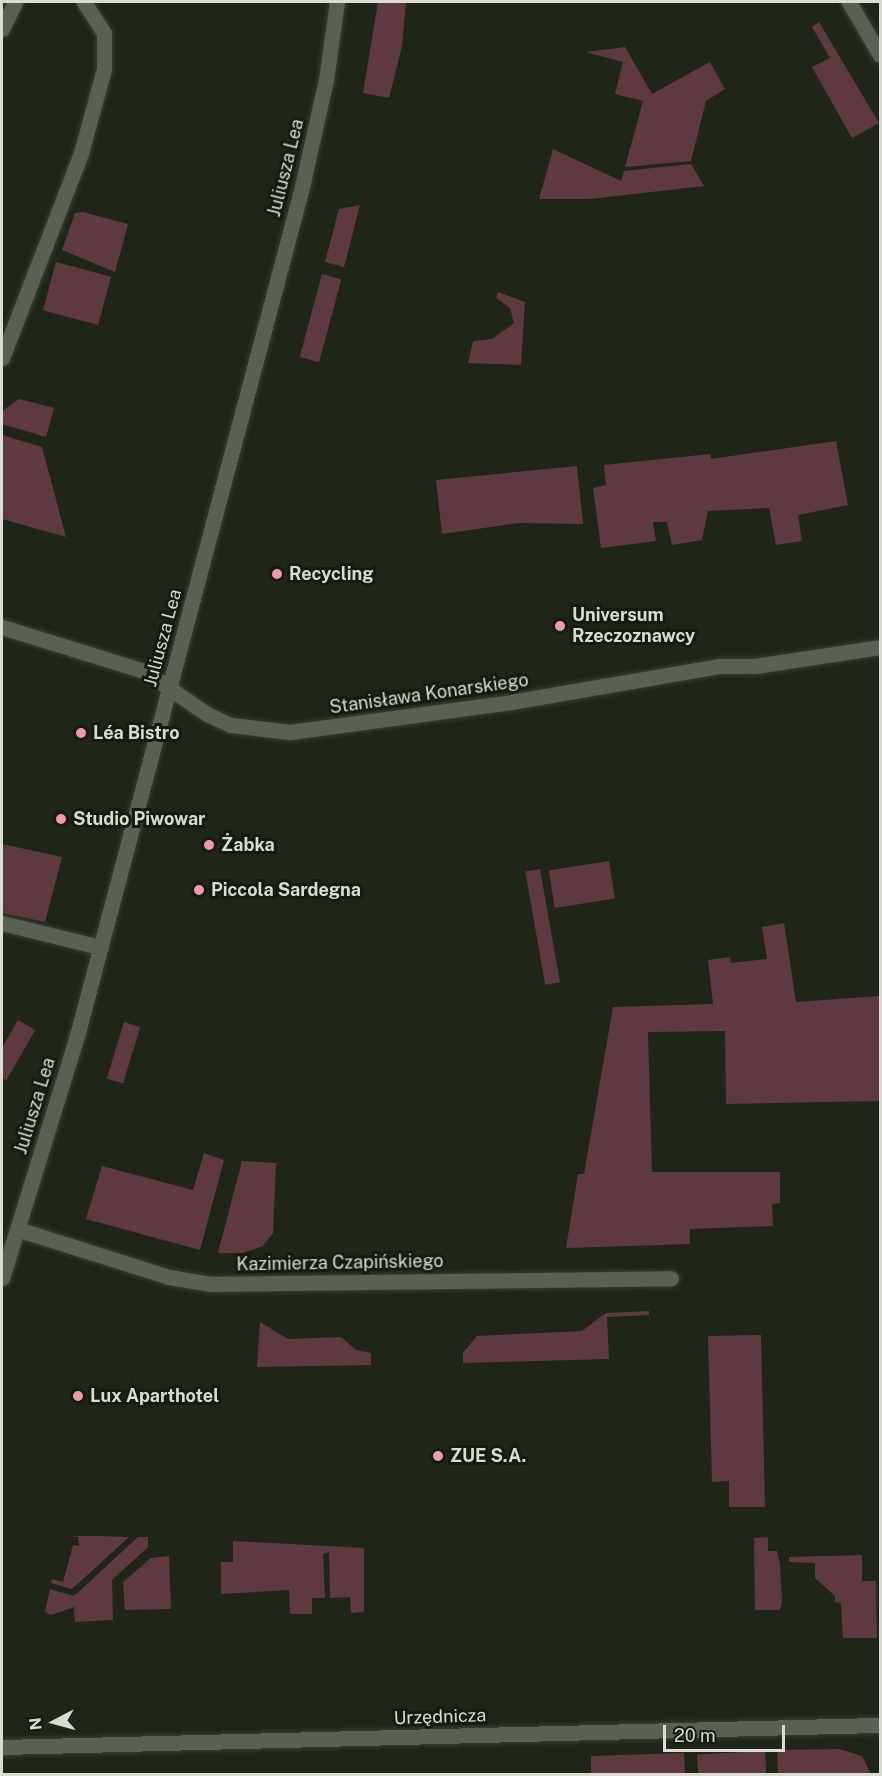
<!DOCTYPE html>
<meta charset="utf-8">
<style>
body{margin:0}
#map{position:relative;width:882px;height:1776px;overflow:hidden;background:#20251a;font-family:"Public Sans",sans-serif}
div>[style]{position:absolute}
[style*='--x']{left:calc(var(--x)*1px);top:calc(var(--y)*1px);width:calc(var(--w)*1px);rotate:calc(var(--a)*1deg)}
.green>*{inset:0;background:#5f3941;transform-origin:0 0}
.roads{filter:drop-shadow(0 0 2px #3b3f37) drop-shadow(0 0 2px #3b3f37)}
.service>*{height:15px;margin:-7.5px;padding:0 7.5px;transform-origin:7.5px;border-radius:7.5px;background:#5a6053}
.minor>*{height:15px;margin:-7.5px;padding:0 7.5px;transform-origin:7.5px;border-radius:7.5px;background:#5a6053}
.dots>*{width:16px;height:16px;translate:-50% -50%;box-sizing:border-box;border:3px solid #161b11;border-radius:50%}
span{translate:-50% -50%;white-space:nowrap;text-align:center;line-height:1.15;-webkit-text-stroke:6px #161b11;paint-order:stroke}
.street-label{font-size:18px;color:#d8dcd4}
.poi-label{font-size:18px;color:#d8dcd4;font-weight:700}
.left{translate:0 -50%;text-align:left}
.frame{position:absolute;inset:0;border:3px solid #d8dcd4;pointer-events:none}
.north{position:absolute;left:24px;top:1692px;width:60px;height:60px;-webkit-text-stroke:4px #161b11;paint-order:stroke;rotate:264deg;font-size:16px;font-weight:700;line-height:24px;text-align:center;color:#d8dcd4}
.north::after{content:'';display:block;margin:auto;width:21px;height:27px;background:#d8dcd4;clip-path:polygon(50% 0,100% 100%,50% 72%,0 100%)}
.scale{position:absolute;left:663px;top:1725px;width:122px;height:27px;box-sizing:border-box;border:3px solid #d8dcd4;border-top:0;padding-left:8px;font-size:18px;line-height:21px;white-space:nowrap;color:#d8dcd4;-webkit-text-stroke:4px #161b11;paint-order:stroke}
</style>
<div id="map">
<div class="green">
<i style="clip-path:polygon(378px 2px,406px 2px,402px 46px,389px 98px,363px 93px)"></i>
<i style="clip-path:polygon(819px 22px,879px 123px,852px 138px,812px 67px,830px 58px,812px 27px)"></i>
<i style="clip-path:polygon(625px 47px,652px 94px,710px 62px,725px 89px,706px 101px,691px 161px,625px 167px,643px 101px,615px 94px,623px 62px,586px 52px)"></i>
<i style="clip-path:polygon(553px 149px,621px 181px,624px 171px,691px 164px,704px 186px,590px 199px,539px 199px)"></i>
<i style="clip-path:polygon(360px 205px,344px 267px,325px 262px,339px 209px)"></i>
<i style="clip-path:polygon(83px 212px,128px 224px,115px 272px,62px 250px,75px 213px)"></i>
<i style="left:56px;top:262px;width:57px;height:50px;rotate:15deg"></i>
<i style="left:322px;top:274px;width:20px;height:86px;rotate:15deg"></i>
<i style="clip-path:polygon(498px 292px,525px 302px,521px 365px,468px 363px,473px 341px,492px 339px,514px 323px,510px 308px,496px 298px)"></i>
<i style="clip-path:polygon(19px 399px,54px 408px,46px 437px,2px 424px,2px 411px)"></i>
<i style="clip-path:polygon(2px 435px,42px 447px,66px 537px,2px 519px)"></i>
<i style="clip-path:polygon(836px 441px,848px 505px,798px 515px,802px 541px,776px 545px,769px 508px,708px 511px,702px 540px,672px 545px,667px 522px,653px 522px,656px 541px,601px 548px,593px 488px,606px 485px,604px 465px,710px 454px,711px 459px)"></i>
<i style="clip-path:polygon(577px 466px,583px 524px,519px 523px,442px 534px,436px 480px)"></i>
<i style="clip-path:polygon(2px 844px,62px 857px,45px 922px,2px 913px)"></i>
<i style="left:609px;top:861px;width:38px;height:61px;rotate:81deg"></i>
<i style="left:540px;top:869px;width:115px;height:15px;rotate:80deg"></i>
<i style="clip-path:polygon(784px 923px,796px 1002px,880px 996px,880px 1141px,879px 1101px,726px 1104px,725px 1031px,648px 1032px,652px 1172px,780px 1172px,780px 1203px,772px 1204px,773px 1226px,690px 1229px,690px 1244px,566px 1248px,578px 1174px,584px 1174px,613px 1007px,713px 1004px,708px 960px,730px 957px,731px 963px,767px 959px,762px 927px)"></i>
<i style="left:18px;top:1020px;width:20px;height:58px;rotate:30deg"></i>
<i style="left:124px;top:1022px;width:17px;height:59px;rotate:17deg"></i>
<i style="clip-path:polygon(204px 1153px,224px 1160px,200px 1250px,86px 1219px,102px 1166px,193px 1190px)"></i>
<i style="clip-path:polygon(242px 1161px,276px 1163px,273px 1233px,263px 1246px,243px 1253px,218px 1253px)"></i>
<i style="clip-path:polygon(649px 1311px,649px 1315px,607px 1317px,609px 1359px,463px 1363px,463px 1353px,477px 1336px,582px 1331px,606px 1313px)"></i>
<i style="clip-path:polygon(260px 1322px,288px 1339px,341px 1337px,356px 1350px,371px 1353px,371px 1365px,257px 1367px)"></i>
<i style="clip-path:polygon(761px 1335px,765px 1507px,729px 1507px,729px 1481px,712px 1482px,708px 1336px)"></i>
<i style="clip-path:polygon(69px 1536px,98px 1536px,129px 1537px,72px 1589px,51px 1583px,52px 1579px,63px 1582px,73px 1545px,79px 1546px,78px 1537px)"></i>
<i style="clip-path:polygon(138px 1537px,148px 1537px,148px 1547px,112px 1580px,113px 1620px,75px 1622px,74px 1607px,51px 1615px,45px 1612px,50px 1589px,74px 1596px)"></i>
<i style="clip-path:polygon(768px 1537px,768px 1551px,777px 1551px,780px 1565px,782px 1602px,780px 1610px,755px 1610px,754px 1538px)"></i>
<i style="clip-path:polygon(233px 1541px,364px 1548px,364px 1612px,351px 1613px,350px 1597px,330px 1598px,329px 1552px,323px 1554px,325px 1598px,312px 1598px,312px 1614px,290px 1614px,289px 1590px,221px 1594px,221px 1562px,233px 1562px)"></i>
<i style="clip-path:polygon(862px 1555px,862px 1581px,876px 1581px,877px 1638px,843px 1638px,841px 1603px,835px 1602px,835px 1596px,815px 1578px,815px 1563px,789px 1562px,789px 1557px)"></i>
<i style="clip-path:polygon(169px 1556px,171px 1609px,125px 1610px,123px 1582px,151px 1558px)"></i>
<i style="clip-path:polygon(839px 1749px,862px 1756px,871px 1774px,778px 1773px,777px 1750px)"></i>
<i style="left:765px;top:1751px;width:22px;height:68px;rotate:87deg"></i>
<i style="clip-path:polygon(684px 1753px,685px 1774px,591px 1774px,591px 1756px)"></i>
</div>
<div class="roads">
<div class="service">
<i style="--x:2;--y:29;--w:30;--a:-64"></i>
<i style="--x:2;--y:358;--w:220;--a:-68.9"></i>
<i style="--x:81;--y:153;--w:87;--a:-74.7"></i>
<i style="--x:104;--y:69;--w:36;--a:-90"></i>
<i style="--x:104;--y:33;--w:37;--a:-123"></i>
<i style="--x:2;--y:923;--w:101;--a:13.8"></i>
</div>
<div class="minor">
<i style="--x:849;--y:2;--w:61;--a:59.7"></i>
<i style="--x:2;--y:627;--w:149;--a:17.2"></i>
<i style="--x:144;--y:671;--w:76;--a:34.3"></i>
<i style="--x:207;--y:714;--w:26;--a:25"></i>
<i style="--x:231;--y:725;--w:59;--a:6.8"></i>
<i style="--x:290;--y:732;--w:223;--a:-7.7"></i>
<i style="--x:511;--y:702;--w:212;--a:-9.8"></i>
<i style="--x:720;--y:666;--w:35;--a:0"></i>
<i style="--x:755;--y:666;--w:126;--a:-8.6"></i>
<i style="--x:17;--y:1229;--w:159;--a:17.5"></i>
<i style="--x:169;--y:1277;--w:43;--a:9.5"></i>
<i style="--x:211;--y:1284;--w:460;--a:-0.7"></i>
<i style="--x:2;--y:1278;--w:257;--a:-72.8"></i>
<i style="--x:78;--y:1032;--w:874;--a:-75.15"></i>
<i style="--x:302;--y:187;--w:110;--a:-77.4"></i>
<i style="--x:326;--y:80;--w:79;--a:-82"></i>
<i style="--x:2;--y:1747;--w:878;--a:-1.44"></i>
</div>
</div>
<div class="dots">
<i style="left:277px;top:574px;background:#f29aad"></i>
<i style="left:560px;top:626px;background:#f29aad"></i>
<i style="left:81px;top:733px;background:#f29aad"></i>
<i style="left:61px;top:819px;background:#f29aad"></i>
<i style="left:209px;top:845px;background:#f29aad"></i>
<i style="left:199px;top:890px;background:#f29aad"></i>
<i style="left:78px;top:1396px;background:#f29aad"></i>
<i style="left:438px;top:1456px;background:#f29aad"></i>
</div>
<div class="street-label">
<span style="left:286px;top:168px;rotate:-76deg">Juliusza Lea</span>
<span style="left:163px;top:638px;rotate:-75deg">Juliusza Lea</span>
<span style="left:429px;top:694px;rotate:-8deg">Stanisława Konarskiego</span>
<span style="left:35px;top:1106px;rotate:-73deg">Juliusza Lea</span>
<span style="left:340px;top:1263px;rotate:-1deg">Kazimierza Czapińskiego</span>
<span style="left:440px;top:1717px;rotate:-2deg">Urzędnicza</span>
</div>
<div class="poi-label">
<span class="left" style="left:289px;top:574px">Recycling</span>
<span class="left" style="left:572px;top:626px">Universum<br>Rzeczoznawcy</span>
<span class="left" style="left:93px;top:733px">Léa Bistro</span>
<span class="left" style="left:73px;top:819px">Studio Piwowar</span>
<span class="left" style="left:221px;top:845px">Żabka</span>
<span class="left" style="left:211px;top:890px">Piccola Sardegna</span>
<span class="left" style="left:90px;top:1396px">Lux Aparthotel</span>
<span class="left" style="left:450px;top:1456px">ZUE S.A.</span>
</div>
<div class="frame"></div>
<div class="north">N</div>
<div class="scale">20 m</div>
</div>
